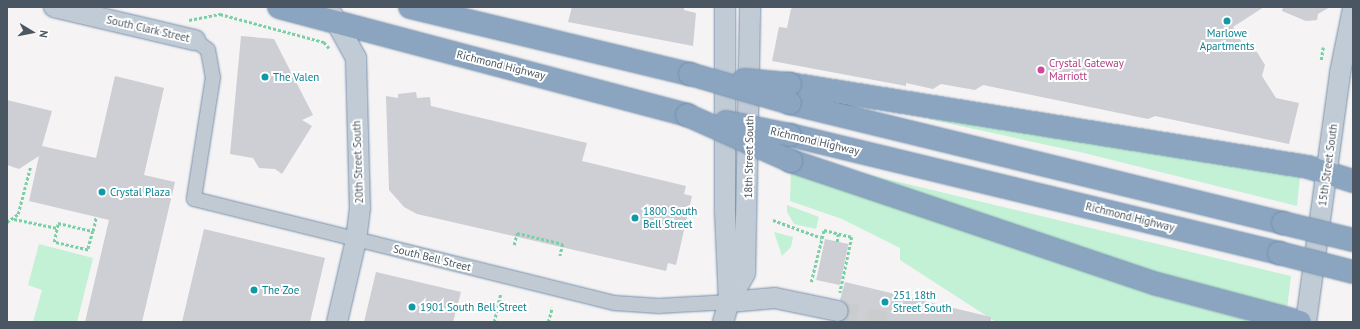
<!DOCTYPE html>
<style>
body{margin:0}
#map{position:relative;width:1360px;height:329px;overflow:hidden;background:#f5f3f3;font-family:"PT Sans",sans-serif}
div>[style]{position:absolute}
[style*='--x']{left:calc(var(--x)*1px);top:calc(var(--y)*1px);width:calc(var(--w)*1px);rotate:calc(var(--a)*1deg)}
.green>*{inset:0;background:#c3f1d5}
.building>*{inset:0;background:#cdcfd5;transform-origin:0 0}
.secondary-tunnel>*{height:20px;margin-top:-10px;transform-origin:0;background:repeating-linear-gradient(90deg,#caccce 0 20px,transparent 0 30px)}
.path>*{height:2.5px;margin-top:-1.25px;transform-origin:0;background:repeating-linear-gradient(90deg,#7ad0a6 0 3px,transparent 0 5px)}
.roads{filter:drop-shadow(0 0 1px #7690ad) drop-shadow(0 0 1px #7690ad)}
.street>*{height:14px;margin:-7px;padding:0 7px;transform-origin:7px;border-radius:7px;background:#c1cad2}
.secondary>*{height:20px;margin:-10px;padding:0 10px;transform-origin:10px;border-radius:10px;background:#c1cbd6}
.highway>*{height:22px;margin:-11px;padding:0 11px;transform-origin:11px;border-radius:11px;background:#8ba5c1}
.bridges{filter:drop-shadow(0 0 1px #7690ad) drop-shadow(0 0 1px #7690ad)}
.highway-bridge>*{height:22px;margin:-11px;padding:0 11px;transform-origin:11px;border-radius:11px;background:#8ba5c1}
.dots>*{width:11px;height:11px;translate:-50% -50%;box-sizing:border-box;border:2px solid #fff;border-radius:50%}
span{translate:-50% -50%;white-space:nowrap;text-align:center;line-height:1.15;-webkit-text-stroke:4px #fff;paint-order:stroke}
.street-label{font-size:11px;color:#4a5661}
.culture-label{font-size:11px;color:#0d838f}
.left{translate:0 -50%;text-align:left}
.hotel-label{font-size:11px;color:#b23c85}
.frame{position:absolute;inset:0;border:8px solid #4a5661;pointer-events:none}
.north{position:absolute;left:12px;top:12px;width:40px;height:40px;-webkit-text-stroke:3px #fff;paint-order:stroke;rotate:100deg;font-size:11px;font-weight:700;line-height:16px;text-align:center;color:#4a5661}
.north::after{content:'';display:block;margin:auto;width:14px;height:18px;background:#4a5661;clip-path:polygon(50% 0,100% 100%,50% 72%,0 100%)}
</style>
<div id="map">
<div class="green">
<i style="clip-path:polygon(928px 114px,1300px 176px,1297px 206px,1084px 153px,928px 119px)"></i>
<i style="clip-path:polygon(791px 169px,1158px 296px,1254px 322px,996px 322px,900px 260px,900px 248px,842px 219px,790px 201px)"></i>
<i style="clip-path:polygon(857px 172px,1291px 276px,1287px 309px,1055px 244px)"></i>
<i style="clip-path:polygon(787px 205px,819px 217px,816px 229px,794px 224px,787px 212px)"></i>
<i style="clip-path:polygon(774px 232px,793px 237px,791px 247px,782px 256px)"></i>
<i style="clip-path:polygon(39px 244px,93px 258px,77px 322px,33px 322px,42px 290px,28px 285px)"></i>
</div>
<div class="building">
<i style="clip-path:polygon(572px 7px,684px 7px,684px 10px,696px 13px,693px 46px,568px 22px)"></i>
<i style="clip-path:polygon(795px 7px,1264px 7px,1233px 27px,1246px 50px,1257px 52px,1265px 65px,1262px 76px,1276px 98px,1299px 103px,1289px 144px,1155px 116px,1148px 119px,983px 85px,975px 90px,941px 84px,933px 89px,906px 83px,906px 86px,772px 61px,779px 27px,787px 28px,791px 9px)"></i>
<i style="clip-path:polygon(1283px 7px,1330px 7px,1318px 14px,1317px 20px,1306px 21px,1282px 11px)"></i>
<i style="clip-path:polygon(241px 36px,274px 39px,313px 115px,302px 120px,312px 126px,282px 174px,275px 169px,259px 168px,253px 158px,230px 154px)"></i>
<i style="clip-path:polygon(115px 76px,164px 88px,144px 175px,175px 182px,142px 322px,85px 322px,109px 220px,29px 201px,39px 156px,19px 169px,7px 165px,7px 100px,52px 111px,42px 146px,96px 158px)"></i>
<i style="clip-path:polygon(416px 92px,417px 98px,430px 97px,431px 106px,587px 143px,582px 161px,686px 186px,684px 194px,692px 196px,676px 265px,668px 263px,666px 271px,417px 214px,404px 207px,389px 190px,386px 96px,398px 98px,398px 94px)"></i>
<i style="clip-path:polygon(204px 229px,325px 258px,310px 322px,182px 322px)"></i>
<i style="left:825px;top:239px;width:24px;height:42px;rotate:12deg"></i>
<i style="clip-path:polygon(376px 272px,461px 292px,453px 322px,364px 322px)"></i>
<i style="clip-path:polygon(845px 282px,991px 317px,991px 322px,841px 322px,849px 313px,846px 303px,840px 300px)"></i>
</div>
<div class="secondary-tunnel">
<i style="--x:838;--y:311;--w:49;--a:12.9"></i>
</div>
<div class="path">
<i style="--x:189;--y:20;--w:32;--a:-11"></i>
<i style="--x:220;--y:14;--w:108;--a:15.1"></i>
<i style="--x:324;--y:42;--w:8;--a:50"></i>
<i style="--x:1321;--y:60;--w:13;--a:-81"></i>
<i style="--x:14;--y:219;--w:44;--a:11.8"></i>
<i style="--x:773;--y:220;--w:52;--a:20.2"></i>
<i style="--x:7;--y:222;--w:14;--a:-36"></i>
<i style="--x:18;--y:214;--w:48;--a:-75.4"></i>
<i style="--x:93;--y:231;--w:20;--a:105"></i>
<i style="--x:88;--y:250;--w:35;--a:-167"></i>
<i style="--x:54;--y:242;--w:19;--a:-78"></i>
<i style="--x:58;--y:223;--w:36;--a:13"></i>
<i style="--x:93;--y:231;--w:14;--a:-78"></i>
<i style="--x:837;--y:242;--w:8;--a:-83"></i>
<i style="--x:514;--y:245;--w:12;--a:-76"></i>
<i style="--x:517;--y:233;--w:47;--a:13.4"></i>
<i style="--x:563;--y:244;--w:12;--a:104"></i>
<i style="--x:811;--y:282;--w:54;--a:-76"></i>
<i style="--x:824;--y:230;--w:29;--a:14"></i>
<i style="--x:852;--y:237;--w:57;--a:102.1"></i>
<i style="--x:494;--y:322;--w:28;--a:-77"></i>
<i style="--x:548;--y:322;--w:15;--a:-74"></i>
</div>
<div class="roads">
<div class="street">
<i style="--x:195;--y:40;--w:16;--a:38"></i>
<i style="--x:208;--y:50;--w:27;--a:80"></i>
<i style="--x:213;--y:77;--w:123;--a:98.9"></i>
<i style="--x:194;--y:199;--w:433;--a:13.9"></i>
<i style="--x:614;--y:303;--w:45;--a:3.8"></i>
<i style="--x:659;--y:306;--w:70;--a:-3.3"></i>
</div>
<div class="secondary">
<i style="--x:54;--y:7;--w:145;--a:13.2"></i>
<i style="--x:328;--y:7;--w:58;--a:61.2"></i>
<i style="--x:356;--y:58;--w:150;--a:88.5"></i>
<i style="--x:360;--y:208;--w:32;--a:97"></i>
<i style="--x:356;--y:240;--w:84;--a:103"></i>
<i style="--x:725;--y:7;--w:204;--a:90"></i>
<i style="--x:725;--y:211;--w:91;--a:87.5"></i>
<i style="--x:729;--y:302;--w:46;--a:-5"></i>
<i style="--x:775;--y:298;--w:64;--a:11.7"></i>
<i style="--x:723;--y:322;--w:21;--a:-73"></i>
<i style="--x:729;--y:302;--w:33;--a:-61"></i>
<i style="--x:745;--y:273;--w:266;--a:-88.9"></i>
<i style="--x:1306;--y:322;--w:251;--a:-82.2"></i>
<i style="--x:1340;--y:73;--w:65;--a:-78.5"></i>
</div>
<div class="highway">
<i style="--x:279;--y:7;--w:422;--a:14.8"></i>
<i style="--x:410;--y:7;--w:288;--a:13.5"></i>
<i style="--x:790;--y:84;--w:525;--a:9.1"></i>
<i style="--x:1308;--y:167;--w:47;--a:17.3"></i>
<i style="--x:790;--y:103;--w:507;--a:13.68"></i>
<i style="--x:790;--y:135;--w:503;--a:13.57"></i>
<i style="--x:791;--y:161;--w:386;--a:18.6"></i>
<i style="--x:1157;--y:284;--w:148;--a:14.9"></i>
</div>
</div>
<div class="bridges">
<div class="highway-bridge">
<i style="--x:690;--y:74;--w:104;--a:16.2"></i>
<i style="--x:744;--y:80;--w:46;--a:5"></i>
<i style="--x:687;--y:115;--w:114;--a:23.9"></i>
<i style="--x:726;--y:122;--w:65;--a:11.5"></i>
<i style="--x:1283;--y:223;--w:72;--a:13.7"></i>
<i style="--x:1279;--y:253;--w:76;--a:14.4"></i>
</div>
</div>
<div class="dots">
<i style="left:1227px;top:21px;background:#0f9aa8"></i>
<i style="left:1041px;top:70px;background:#d1479c"></i>
<i style="left:265px;top:77px;background:#0f9aa8"></i>
<i style="left:102px;top:192px;background:#0f9aa8"></i>
<i style="left:635px;top:218px;background:#0f9aa8"></i>
<i style="left:254px;top:290px;background:#0f9aa8"></i>
<i style="left:885px;top:302px;background:#0f9aa8"></i>
<i style="left:412px;top:307px;background:#0f9aa8"></i>
</div>
<div class="street-label">
<span style="left:148px;top:29px;rotate:13deg">South Clark Street</span>
<span style="left:501px;top:65px;rotate:14deg">Richmond Highway</span>
<span style="left:815px;top:141px;rotate:13deg">Richmond Highway</span>
<span style="left:749px;top:157px;rotate:-89deg">18th Street South</span>
<span style="left:358px;top:162px;rotate:-92deg">20th Street South</span>
<span style="left:1328px;top:165px;rotate:-82deg">15th Street South</span>
<span style="left:1130px;top:217px;rotate:14deg">Richmond Highway</span>
<span style="left:432px;top:258px;rotate:14deg">South Bell Street</span>
</div>
<div class="culture-label">
<span style="left:1227px;top:40px">Marlowe<br>Apartments</span>
<span class="left" style="left:273px;top:77px">The Valen</span>
<span class="left" style="left:110px;top:192px">Crystal Plaza</span>
<span class="left" style="left:643px;top:218px">1800 South<br>Bell Street</span>
<span class="left" style="left:262px;top:290px">The Zoe</span>
<span class="left" style="left:893px;top:302px">251 18th<br>Street South</span>
<span class="left" style="left:420px;top:307px">1901 South Bell Street</span>
</div>
<div class="hotel-label">
<span class="left" style="left:1049px;top:70px">Crystal Gateway<br>Marriott</span>
</div>
<div class="frame"></div>
<div class="north">N</div>
</div>
